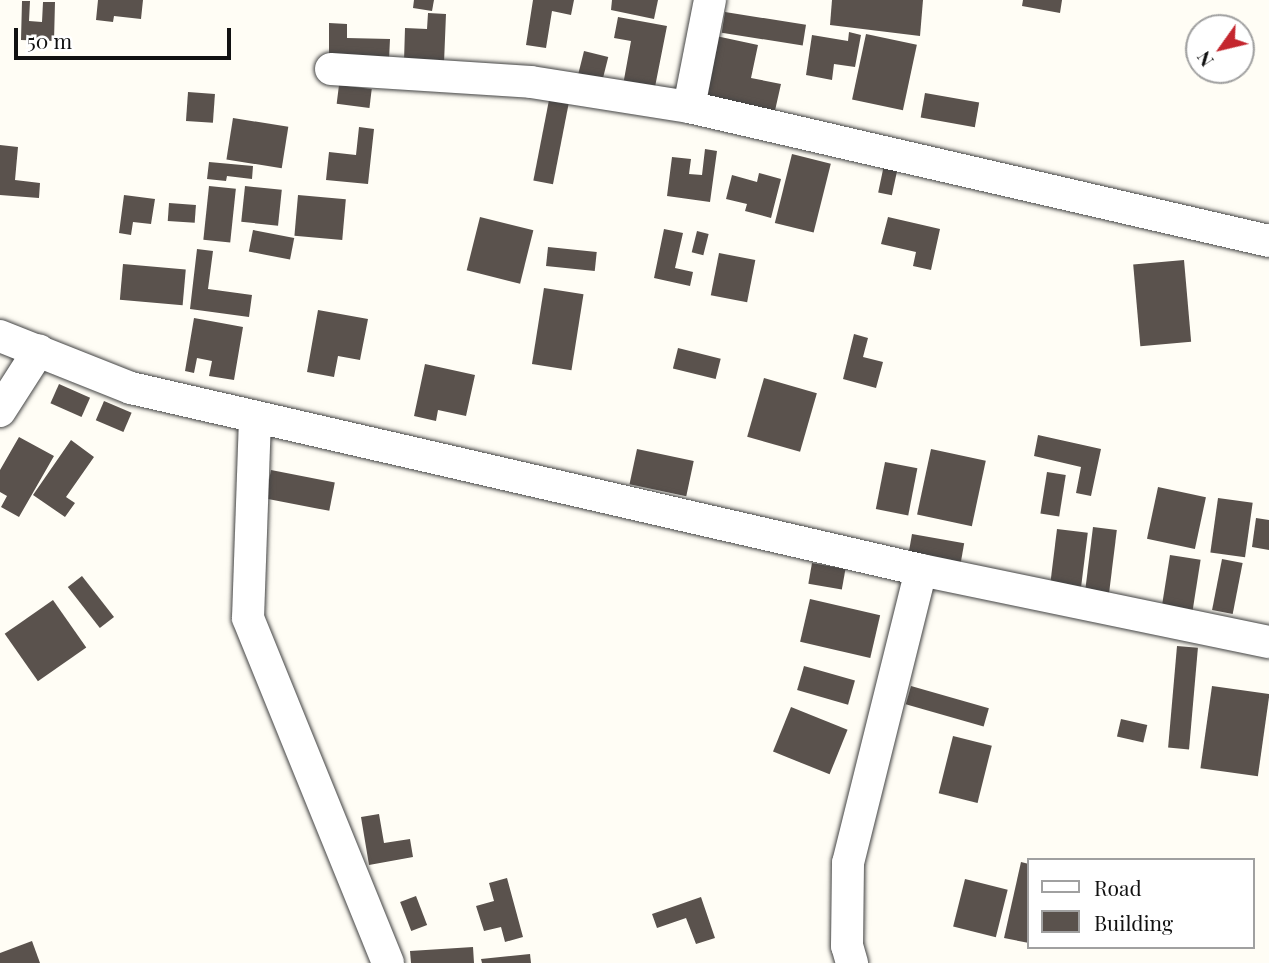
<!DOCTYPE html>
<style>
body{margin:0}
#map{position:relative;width:1269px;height:963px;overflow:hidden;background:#fffdf5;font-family:"Playfair Display",serif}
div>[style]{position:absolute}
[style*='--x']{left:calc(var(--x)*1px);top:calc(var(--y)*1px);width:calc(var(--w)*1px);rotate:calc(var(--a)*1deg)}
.building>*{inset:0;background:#5a524d;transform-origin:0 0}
.roads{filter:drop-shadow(0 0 2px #444) drop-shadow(0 0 2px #444)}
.minor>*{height:32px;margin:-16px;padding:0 16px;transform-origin:16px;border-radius:16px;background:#fff}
span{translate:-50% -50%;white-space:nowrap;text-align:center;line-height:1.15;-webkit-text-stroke:7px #fff;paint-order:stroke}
.legend{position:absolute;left:1027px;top:858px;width:228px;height:91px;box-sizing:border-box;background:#fff;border:2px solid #a0a0a0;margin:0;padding:9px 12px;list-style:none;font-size:21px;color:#111}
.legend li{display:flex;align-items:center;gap:14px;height:35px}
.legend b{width:35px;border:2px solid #a0a0a0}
.north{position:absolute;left:1185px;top:14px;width:70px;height:70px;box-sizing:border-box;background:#fff;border:2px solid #a0a0a0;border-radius:50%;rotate:236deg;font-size:19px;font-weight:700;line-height:28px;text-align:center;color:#111}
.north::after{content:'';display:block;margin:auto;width:24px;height:32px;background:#c4262e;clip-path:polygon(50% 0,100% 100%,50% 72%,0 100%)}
.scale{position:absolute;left:14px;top:28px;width:217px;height:32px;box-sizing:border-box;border:4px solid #111;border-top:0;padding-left:9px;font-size:21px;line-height:24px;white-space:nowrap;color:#111;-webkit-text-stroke:5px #fff;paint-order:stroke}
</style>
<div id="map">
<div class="building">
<i style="clip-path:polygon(98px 0,143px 0,141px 19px,114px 16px,113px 22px,96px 20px)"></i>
<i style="clip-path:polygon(414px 0,434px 0,432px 11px,413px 8px)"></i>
<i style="clip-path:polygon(533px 0,574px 0,571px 15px,552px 11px,546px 48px,526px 45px)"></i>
<i style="clip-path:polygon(612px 0,658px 0,654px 19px,611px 10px)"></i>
<i style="clip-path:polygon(832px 0,923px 0,920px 36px,830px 25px)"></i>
<i style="clip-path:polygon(1023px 0,1062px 0,1060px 13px,1022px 6px)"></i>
<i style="clip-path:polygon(22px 1px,30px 1px,29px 21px,42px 22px,43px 2px,55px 2px,54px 41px,21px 40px)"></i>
<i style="left:725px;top:12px;width:82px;height:21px;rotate:9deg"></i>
<i style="clip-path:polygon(428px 13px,446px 14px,444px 63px,404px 61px,405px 28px,427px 29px)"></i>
<i style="clip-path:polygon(618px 17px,667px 26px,654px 92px,623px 85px,631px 41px,614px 38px)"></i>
<i style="clip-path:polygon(329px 23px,347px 24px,347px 38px,390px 39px,389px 60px,329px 58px)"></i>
<i style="clip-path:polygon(849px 32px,861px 35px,855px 67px,834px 64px,832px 80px,806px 75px,812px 35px,848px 41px)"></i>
<i style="left:866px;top:34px;width:52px;height:67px;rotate:12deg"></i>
<i style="clip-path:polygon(716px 36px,758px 45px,751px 78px,781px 84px,774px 115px,702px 99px)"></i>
<i style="left:584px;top:51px;width:25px;height:28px;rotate:14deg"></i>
<i style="left:339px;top:85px;width:33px;height:19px;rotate:7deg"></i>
<i style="left:188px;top:92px;width:27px;height:29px;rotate:4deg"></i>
<i style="left:925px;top:93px;width:55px;height:25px;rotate:10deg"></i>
<i style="left:549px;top:100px;width:20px;height:82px;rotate:11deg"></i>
<i style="left:233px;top:118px;width:56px;height:42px;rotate:9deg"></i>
<i style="clip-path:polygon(359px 127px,374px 129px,368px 184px,326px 180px,329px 152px,356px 155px)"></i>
<i style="clip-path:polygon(0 145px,18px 147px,15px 180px,40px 183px,39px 198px,0 195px)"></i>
<i style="clip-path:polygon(705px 149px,717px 151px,710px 202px,667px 196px,672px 157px,691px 159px,689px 174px,702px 175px)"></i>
<i style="left:792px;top:154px;width:40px;height:71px;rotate:14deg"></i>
<i style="clip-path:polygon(209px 162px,253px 166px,252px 179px,227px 176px,226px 181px,207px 179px)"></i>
<i style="left:884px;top:165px;width:14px;height:28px;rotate:12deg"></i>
<i style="clip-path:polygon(759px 173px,781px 179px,771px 218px,745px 211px,747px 204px,726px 199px,732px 175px,757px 182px)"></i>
<i style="left:209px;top:186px;width:27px;height:54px;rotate:6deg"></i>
<i style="left:245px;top:186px;width:37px;height:36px;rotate:6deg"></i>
<i style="clip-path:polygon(124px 195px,155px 199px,151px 224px,133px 222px,131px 235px,119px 233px)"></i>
<i style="left:298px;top:195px;width:48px;height:41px;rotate:5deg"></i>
<i style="left:169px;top:203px;width:27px;height:18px;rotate:4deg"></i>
<i style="left:480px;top:217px;width:55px;height:55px;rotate:14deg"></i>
<i style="clip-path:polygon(888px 217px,940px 229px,931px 270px,913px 266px,916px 252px,881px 244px)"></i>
<i style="clip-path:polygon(664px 229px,683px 233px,675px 268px,693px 272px,690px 286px,654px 278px)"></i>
<i style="left:253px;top:230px;width:42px;height:22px;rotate:11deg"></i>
<i style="left:697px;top:231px;width:12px;height:22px;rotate:14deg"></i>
<i style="left:548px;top:247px;width:49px;height:19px;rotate:6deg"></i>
<i style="clip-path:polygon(197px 249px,213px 251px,208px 289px,252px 295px,249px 317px,190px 309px)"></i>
<i style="left:719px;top:253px;width:37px;height:43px;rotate:11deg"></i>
<i style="left:1184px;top:260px;width:82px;height:51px;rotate:85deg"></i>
<i style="left:123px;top:264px;width:63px;height:36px;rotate:5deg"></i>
<i style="left:544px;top:288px;width:40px;height:77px;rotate:9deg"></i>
<i style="clip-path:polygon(318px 310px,368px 319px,360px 360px,338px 356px,334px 377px,307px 372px)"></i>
<i style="clip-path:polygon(194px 318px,243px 327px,234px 380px,209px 376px,212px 361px,197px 358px,194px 373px,185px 371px)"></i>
<i style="clip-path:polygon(854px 334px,868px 338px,863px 357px,883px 362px,876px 388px,843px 379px)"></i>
<i style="left:678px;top:348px;width:44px;height:21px;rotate:14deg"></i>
<i style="clip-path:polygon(425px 364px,475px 375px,466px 416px,438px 410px,436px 421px,414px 416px)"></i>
<i style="left:764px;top:378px;width:55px;height:61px;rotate:16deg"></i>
<i style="left:59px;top:384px;width:34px;height:21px;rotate:24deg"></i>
<i style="left:104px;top:401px;width:30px;height:21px;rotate:23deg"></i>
<i style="clip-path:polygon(1038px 435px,1101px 449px,1091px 496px,1076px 493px,1081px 467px,1034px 456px)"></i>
<i style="clip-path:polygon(19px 437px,54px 456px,19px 517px,1px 507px,7px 496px,0 492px,0 470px)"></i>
<i style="clip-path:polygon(71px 440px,94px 457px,66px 497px,75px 503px,65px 517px,33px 495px)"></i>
<i style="left:637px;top:449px;width:58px;height:36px;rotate:12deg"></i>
<i style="left:931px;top:449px;width:56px;height:67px;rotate:12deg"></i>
<i style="left:885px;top:462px;width:33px;height:48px;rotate:11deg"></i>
<i style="left:271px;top:470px;width:65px;height:29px;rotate:11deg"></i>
<i style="left:1047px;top:472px;width:19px;height:42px;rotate:9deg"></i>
<i style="left:1158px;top:487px;width:49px;height:53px;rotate:12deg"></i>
<i style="left:1218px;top:498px;width:35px;height:55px;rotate:8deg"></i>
<i style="clip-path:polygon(1256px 518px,1269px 520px,1269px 550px,1252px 547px)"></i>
<i style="left:1093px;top:527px;width:24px;height:68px;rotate:7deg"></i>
<i style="left:1057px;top:529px;width:31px;height:62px;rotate:7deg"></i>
<i style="left:912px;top:534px;width:53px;height:26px;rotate:10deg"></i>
<i style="left:1170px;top:555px;width:31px;height:57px;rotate:9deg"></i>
<i style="left:1222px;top:559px;width:21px;height:52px;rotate:11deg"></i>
<i style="left:812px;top:563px;width:34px;height:21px;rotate:10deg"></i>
<i style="left:82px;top:576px;width:52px;height:18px;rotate:52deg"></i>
<i style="left:810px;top:599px;width:72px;height:44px;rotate:13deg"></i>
<i style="left:53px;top:600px;width:58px;height:59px;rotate:55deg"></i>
<i style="left:1177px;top:646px;width:21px;height:102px;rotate:5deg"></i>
<i style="left:804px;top:666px;width:53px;height:25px;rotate:16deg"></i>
<i style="left:911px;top:686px;width:81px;height:19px;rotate:16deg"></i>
<i style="left:1212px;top:686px;width:58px;height:83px;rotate:8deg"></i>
<i style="left:791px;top:707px;width:61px;height:48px;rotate:22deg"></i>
<i style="left:1121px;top:719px;width:27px;height:18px;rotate:13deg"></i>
<i style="left:953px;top:736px;width:40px;height:59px;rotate:14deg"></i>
<i style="clip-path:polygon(379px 814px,384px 843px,410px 839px,413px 857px,369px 865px,361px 817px)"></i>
<i style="clip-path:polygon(1021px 862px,1029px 864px,1029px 943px,1004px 938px)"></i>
<i style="clip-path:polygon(507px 878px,523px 937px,505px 942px,501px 927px,484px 931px,476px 906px,494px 901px,489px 883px)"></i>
<i style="left:965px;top:879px;width:44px;height:49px;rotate:14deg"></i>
<i style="left:416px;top:896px;width:31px;height:17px;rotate:69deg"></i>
<i style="clip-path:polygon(701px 897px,715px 938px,696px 944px,686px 918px,657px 928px,652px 914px)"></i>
<i style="clip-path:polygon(32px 941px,40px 963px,0 963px,0 953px)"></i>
<i style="clip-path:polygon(473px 947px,474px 963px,411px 963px,410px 951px)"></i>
<i style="clip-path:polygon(530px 954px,531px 963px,482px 963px,481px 959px)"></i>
</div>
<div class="roads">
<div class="minor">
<i style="--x:331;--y:69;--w:200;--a:3.7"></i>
<i style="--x:531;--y:82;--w:160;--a:9"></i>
<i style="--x:689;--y:107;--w:595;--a:13.01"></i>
<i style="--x:689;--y:107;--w:109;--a:-78.9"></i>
<i style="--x:0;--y:336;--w:141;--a:21.7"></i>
<i style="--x:131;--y:388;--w:811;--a:12.97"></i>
<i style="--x:921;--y:570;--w:355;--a:11.7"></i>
<i style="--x:0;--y:411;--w:72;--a:-57.4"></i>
<i style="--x:255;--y:418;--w:200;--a:92"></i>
<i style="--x:248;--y:618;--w:372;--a:67.9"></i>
<i style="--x:852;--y:963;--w:18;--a:-106"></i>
<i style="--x:847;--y:946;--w:83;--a:-89.3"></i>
<i style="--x:848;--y:863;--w:302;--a:-76"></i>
</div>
</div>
<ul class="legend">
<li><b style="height:9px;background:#fff"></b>Road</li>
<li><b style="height:19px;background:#5a524d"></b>Building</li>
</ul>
<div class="north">N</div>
<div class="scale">50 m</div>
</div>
